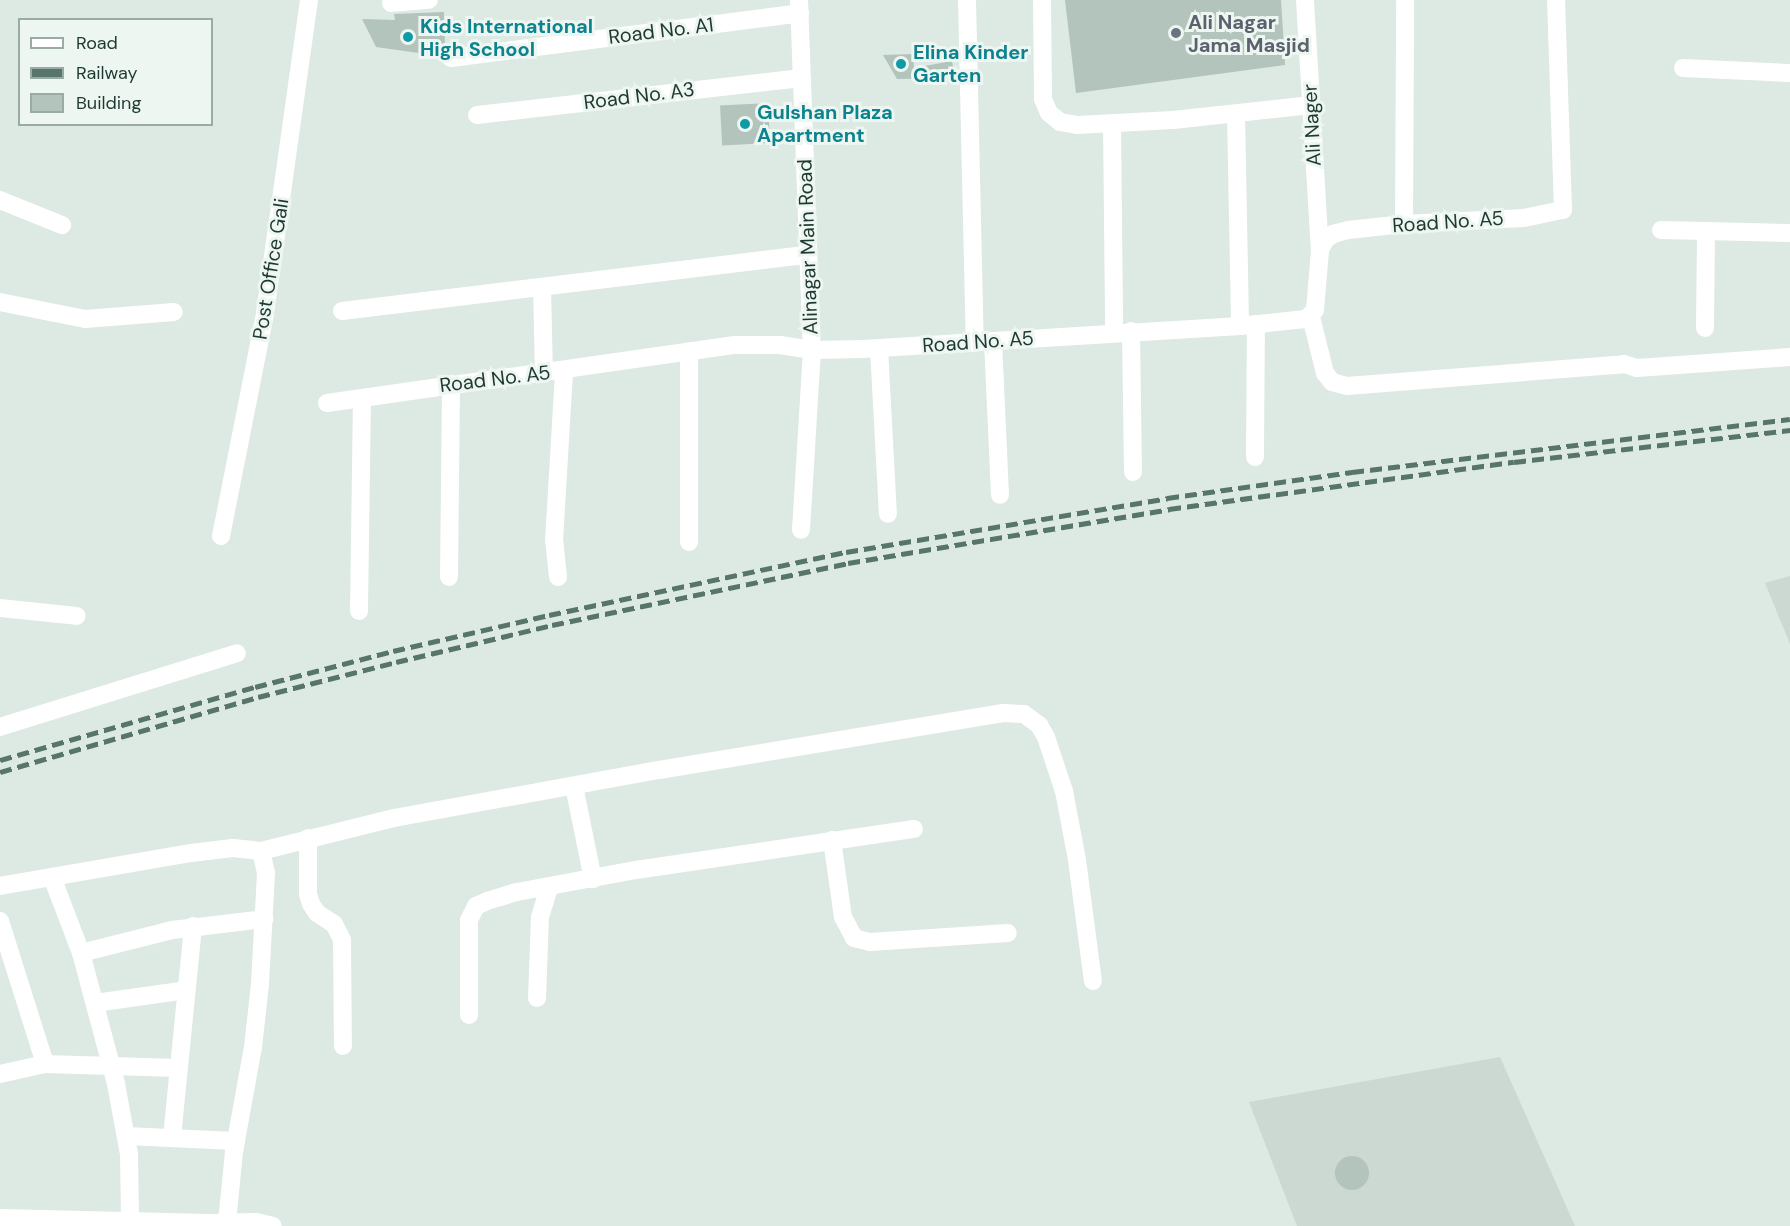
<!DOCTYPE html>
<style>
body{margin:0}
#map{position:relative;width:1790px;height:1226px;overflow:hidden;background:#dde9e3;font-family:"DM Sans",sans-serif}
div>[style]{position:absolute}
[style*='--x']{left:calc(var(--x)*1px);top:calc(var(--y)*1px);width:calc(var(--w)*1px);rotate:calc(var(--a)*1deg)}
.built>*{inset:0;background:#cbd9d2}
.building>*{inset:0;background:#b2c4bc;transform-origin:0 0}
.round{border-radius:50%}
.minor>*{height:18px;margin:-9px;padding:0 9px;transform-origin:9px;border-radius:9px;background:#fff}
.rail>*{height:4.5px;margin-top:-2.25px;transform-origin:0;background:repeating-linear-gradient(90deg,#58756c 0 12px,transparent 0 18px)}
.dots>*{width:16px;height:16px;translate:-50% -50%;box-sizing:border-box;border:3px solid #edf6f1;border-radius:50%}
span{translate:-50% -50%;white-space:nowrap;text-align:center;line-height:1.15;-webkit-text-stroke:6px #edf6f1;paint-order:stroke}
.worship-label{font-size:20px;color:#5b616d;font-weight:700}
.left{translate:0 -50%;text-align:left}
.culture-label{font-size:20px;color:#0d838f;font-weight:700}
.street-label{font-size:20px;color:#1e3931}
.legend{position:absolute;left:18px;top:18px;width:195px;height:108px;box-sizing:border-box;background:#edf6f1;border:2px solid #9aaaa4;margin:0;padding:8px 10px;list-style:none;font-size:18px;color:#1e3931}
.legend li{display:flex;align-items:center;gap:12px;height:30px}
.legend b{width:30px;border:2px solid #9aaaa4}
</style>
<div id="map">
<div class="built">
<i style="clip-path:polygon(1790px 576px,1790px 644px,1765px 583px)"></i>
<i style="clip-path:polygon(1500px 1057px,1575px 1226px,1297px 1226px,1249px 1102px)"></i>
</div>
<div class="building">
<i style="clip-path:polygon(1065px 0,1281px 0,1285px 65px,1076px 93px)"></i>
<i style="clip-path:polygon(444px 12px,445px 49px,440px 56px,376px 47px,362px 19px,395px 20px,394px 14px)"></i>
<i style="clip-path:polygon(913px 54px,914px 68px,952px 61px,955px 78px,897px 79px,883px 55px)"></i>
<i style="left:768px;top:103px;width:40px;height:48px;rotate:87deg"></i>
<i class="round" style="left:1335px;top:1156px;width:34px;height:34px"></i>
</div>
<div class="minor">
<i style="--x:799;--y:0;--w:350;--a:87.9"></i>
<i style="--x:812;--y:350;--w:180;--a:93.5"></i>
<i style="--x:967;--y:0;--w:343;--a:88.7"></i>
<i style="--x:1042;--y:0;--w:99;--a:89.4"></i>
<i style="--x:1043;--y:99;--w:15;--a:67"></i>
<i style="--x:1049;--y:113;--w:14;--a:39"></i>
<i style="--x:1060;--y:122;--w:17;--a:10"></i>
<i style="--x:1077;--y:125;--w:96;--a:-3"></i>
<i style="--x:1173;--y:120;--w:139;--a:-6.2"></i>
<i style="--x:1305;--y:0;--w:250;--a:86.6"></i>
<i style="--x:391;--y:3;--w:38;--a:-5"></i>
<i style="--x:451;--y:58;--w:352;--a:-7.3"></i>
<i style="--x:1683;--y:68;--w:107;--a:2.7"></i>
<i style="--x:1236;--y:114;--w:212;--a:88.9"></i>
<i style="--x:477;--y:115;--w:327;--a:-6.5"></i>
<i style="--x:1112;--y:124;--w:208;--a:89.4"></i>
<i style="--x:0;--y:200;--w:67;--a:22"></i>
<i style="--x:1404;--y:224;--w:224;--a:-89.7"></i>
<i style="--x:1661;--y:230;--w:129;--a:1.3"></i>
<i style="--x:542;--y:287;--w:86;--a:88.7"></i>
<i style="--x:0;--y:302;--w:87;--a:11.3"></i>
<i style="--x:85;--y:319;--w:89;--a:-4.5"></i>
<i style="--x:342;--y:311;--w:468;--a:-6.9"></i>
<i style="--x:1311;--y:317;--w:58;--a:76"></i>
<i style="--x:1325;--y:373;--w:11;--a:52"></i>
<i style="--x:1332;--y:382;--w:16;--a:15"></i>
<i style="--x:1347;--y:386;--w:278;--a:-4.5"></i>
<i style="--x:1624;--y:364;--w:14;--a:17"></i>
<i style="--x:1637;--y:368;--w:153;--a:-4.1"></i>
<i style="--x:1705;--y:328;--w:97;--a:-89.4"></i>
<i style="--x:1131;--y:331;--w:141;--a:89.2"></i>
<i style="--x:993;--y:341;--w:154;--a:87.4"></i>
<i style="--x:879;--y:349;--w:165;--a:86.9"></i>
<i style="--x:327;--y:403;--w:412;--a:-8.1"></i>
<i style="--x:735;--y:345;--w:45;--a:0"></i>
<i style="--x:780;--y:345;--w:32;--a:9"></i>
<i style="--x:812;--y:350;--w:51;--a:-1.1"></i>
<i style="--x:863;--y:349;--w:378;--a:-3.5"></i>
<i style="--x:1240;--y:326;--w:66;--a:-6.1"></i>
<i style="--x:1306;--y:319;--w:13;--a:-45"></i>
<i style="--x:1315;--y:310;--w:60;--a:-85.2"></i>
<i style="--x:1320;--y:250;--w:11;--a:-63"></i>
<i style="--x:1325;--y:240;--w:10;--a:-37"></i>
<i style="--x:1333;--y:234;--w:16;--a:-15"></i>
<i style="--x:1348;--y:230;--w:56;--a:-6.1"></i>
<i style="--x:1404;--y:224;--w:120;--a:-2.9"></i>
<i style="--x:1524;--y:218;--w:40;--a:-12"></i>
<i style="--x:1563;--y:210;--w:210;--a:-91.9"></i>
<i style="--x:1255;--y:457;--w:133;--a:-89.6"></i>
<i style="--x:221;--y:536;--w:227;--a:-78.8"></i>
<i style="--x:265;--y:313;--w:316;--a:-82"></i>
<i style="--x:689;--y:542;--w:191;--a:-90"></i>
<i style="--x:449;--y:577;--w:193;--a:-89.4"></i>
<i style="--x:558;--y:577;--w:36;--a:-96"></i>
<i style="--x:554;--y:541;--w:170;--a:-86.6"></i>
<i style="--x:0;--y:608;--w:77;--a:5.9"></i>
<i style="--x:359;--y:611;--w:213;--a:-89.2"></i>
<i style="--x:0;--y:727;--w:248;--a:-17.3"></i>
<i style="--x:574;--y:786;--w:95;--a:78.5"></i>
<i style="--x:308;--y:838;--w:56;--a:90"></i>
<i style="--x:308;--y:894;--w:10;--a:73"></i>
<i style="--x:311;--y:904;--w:11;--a:56"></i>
<i style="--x:317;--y:913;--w:20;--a:33"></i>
<i style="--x:334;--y:924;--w:18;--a:63"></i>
<i style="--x:342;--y:940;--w:106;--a:89.5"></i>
<i style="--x:832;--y:840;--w:78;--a:81.9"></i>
<i style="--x:843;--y:917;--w:24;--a:62"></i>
<i style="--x:854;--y:938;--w:16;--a:14"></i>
<i style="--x:870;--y:942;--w:138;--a:-3.7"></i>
<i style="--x:261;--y:851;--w:137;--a:-13.9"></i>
<i style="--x:394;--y:818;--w:269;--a:-10.3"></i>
<i style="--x:659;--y:770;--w:349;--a:-9.4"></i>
<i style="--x:1003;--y:713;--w:21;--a:3"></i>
<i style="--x:1024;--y:714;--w:19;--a:36"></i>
<i style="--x:1039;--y:725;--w:14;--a:60"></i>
<i style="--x:1046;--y:737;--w:57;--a:71.6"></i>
<i style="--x:1064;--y:791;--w:70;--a:79.3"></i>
<i style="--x:1077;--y:860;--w:122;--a:82.5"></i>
<i style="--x:52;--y:877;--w:81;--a:69.1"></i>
<i style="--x:81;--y:953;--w:136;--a:75"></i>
<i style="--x:116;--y:1084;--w:71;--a:79.5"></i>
<i style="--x:129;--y:1154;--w:67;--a:89.1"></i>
<i style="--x:0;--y:886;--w:194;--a:-9.8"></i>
<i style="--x:191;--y:853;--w:42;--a:-6.8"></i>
<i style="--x:233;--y:848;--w:28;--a:6"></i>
<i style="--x:261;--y:851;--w:23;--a:77"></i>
<i style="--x:266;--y:873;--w:111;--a:93.1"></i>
<i style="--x:260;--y:984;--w:63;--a:96.3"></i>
<i style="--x:253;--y:1047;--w:107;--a:100.3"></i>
<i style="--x:234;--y:1152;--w:70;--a:95.7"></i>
<i style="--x:0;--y:921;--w:150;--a:72.5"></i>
<i style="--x:81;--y:953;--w:94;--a:-14.2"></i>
<i style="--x:172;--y:930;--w:93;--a:-6.8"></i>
<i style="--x:537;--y:998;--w:81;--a:-87.9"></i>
<i style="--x:540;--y:917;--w:31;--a:-73"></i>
<i style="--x:95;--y:1003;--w:92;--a:-8.1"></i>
<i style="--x:469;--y:1015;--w:95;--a:-90"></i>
<i style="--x:469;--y:920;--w:16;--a:-63"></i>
<i style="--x:476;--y:906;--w:12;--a:-24"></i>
<i style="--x:487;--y:901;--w:31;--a:-17"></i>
<i style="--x:517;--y:892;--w:121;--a:-10.5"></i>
<i style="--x:636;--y:870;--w:281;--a:-8.4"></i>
<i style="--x:0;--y:1074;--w:46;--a:-12.5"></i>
<i style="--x:45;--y:1064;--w:133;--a:1.7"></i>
<i style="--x:126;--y:1136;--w:110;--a:2.6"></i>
<i style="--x:172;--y:1137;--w:212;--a:-84.3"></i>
<i style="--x:0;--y:1218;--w:209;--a:1.4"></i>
<i style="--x:209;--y:1223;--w:47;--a:-1.2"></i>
<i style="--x:256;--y:1222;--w:17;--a:13"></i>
</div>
<div class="rail">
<i style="--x:0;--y:760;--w:265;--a:-16"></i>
<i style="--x:255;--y:687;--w:143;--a:-14.6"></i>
<i style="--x:393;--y:651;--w:160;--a:-13"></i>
<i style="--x:549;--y:615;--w:304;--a:-12"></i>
<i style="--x:846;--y:552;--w:326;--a:-9.5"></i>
<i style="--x:1167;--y:498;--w:187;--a:-8"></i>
<i style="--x:1352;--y:472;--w:441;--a:-6.9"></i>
<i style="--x:0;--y:772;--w:269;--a:-16.2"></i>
<i style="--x:258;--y:697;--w:142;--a:-14.2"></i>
<i style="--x:396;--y:662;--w:160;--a:-13.3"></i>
<i style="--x:552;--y:625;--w:302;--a:-11.8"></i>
<i style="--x:848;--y:563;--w:326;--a:-9.5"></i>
<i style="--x:1169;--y:509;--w:348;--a:-7.8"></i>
<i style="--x:1514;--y:462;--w:278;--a:-6.6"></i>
</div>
<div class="dots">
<i style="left:1176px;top:33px;background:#6b7280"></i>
<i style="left:408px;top:37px;background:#0f9aa8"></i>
<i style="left:901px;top:64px;background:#0f9aa8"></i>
<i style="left:745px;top:124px;background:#0f9aa8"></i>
</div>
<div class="worship-label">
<span class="left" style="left:1188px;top:34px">Ali Nagar<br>Jama Masjid</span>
</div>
<div class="culture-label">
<span class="left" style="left:420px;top:38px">Kids International<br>High School</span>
<span class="left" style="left:913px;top:64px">Elina Kinder<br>Garten</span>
<span class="left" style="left:757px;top:124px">Gulshan Plaza<br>Apartment</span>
</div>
<div class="street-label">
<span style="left:661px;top:31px;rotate:-7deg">Road No. A1</span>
<span style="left:639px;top:96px;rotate:-7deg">Road No. A3</span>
<span style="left:1312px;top:125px;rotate:-93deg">Ali Nager</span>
<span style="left:1448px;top:222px;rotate:-4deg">Road No. A5</span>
<span style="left:808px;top:247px;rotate:-92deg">Alinagar Main Road</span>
<span style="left:271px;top:269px;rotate:-81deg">Post Office Gali</span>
<span style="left:978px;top:342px;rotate:-4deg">Road No. A5</span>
<span style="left:495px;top:379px;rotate:-7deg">Road No. A5</span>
</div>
<ul class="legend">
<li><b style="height:8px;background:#fff"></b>Road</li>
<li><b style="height:8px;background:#58756c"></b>Railway</li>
<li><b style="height:16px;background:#b2c4bc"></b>Building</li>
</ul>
</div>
